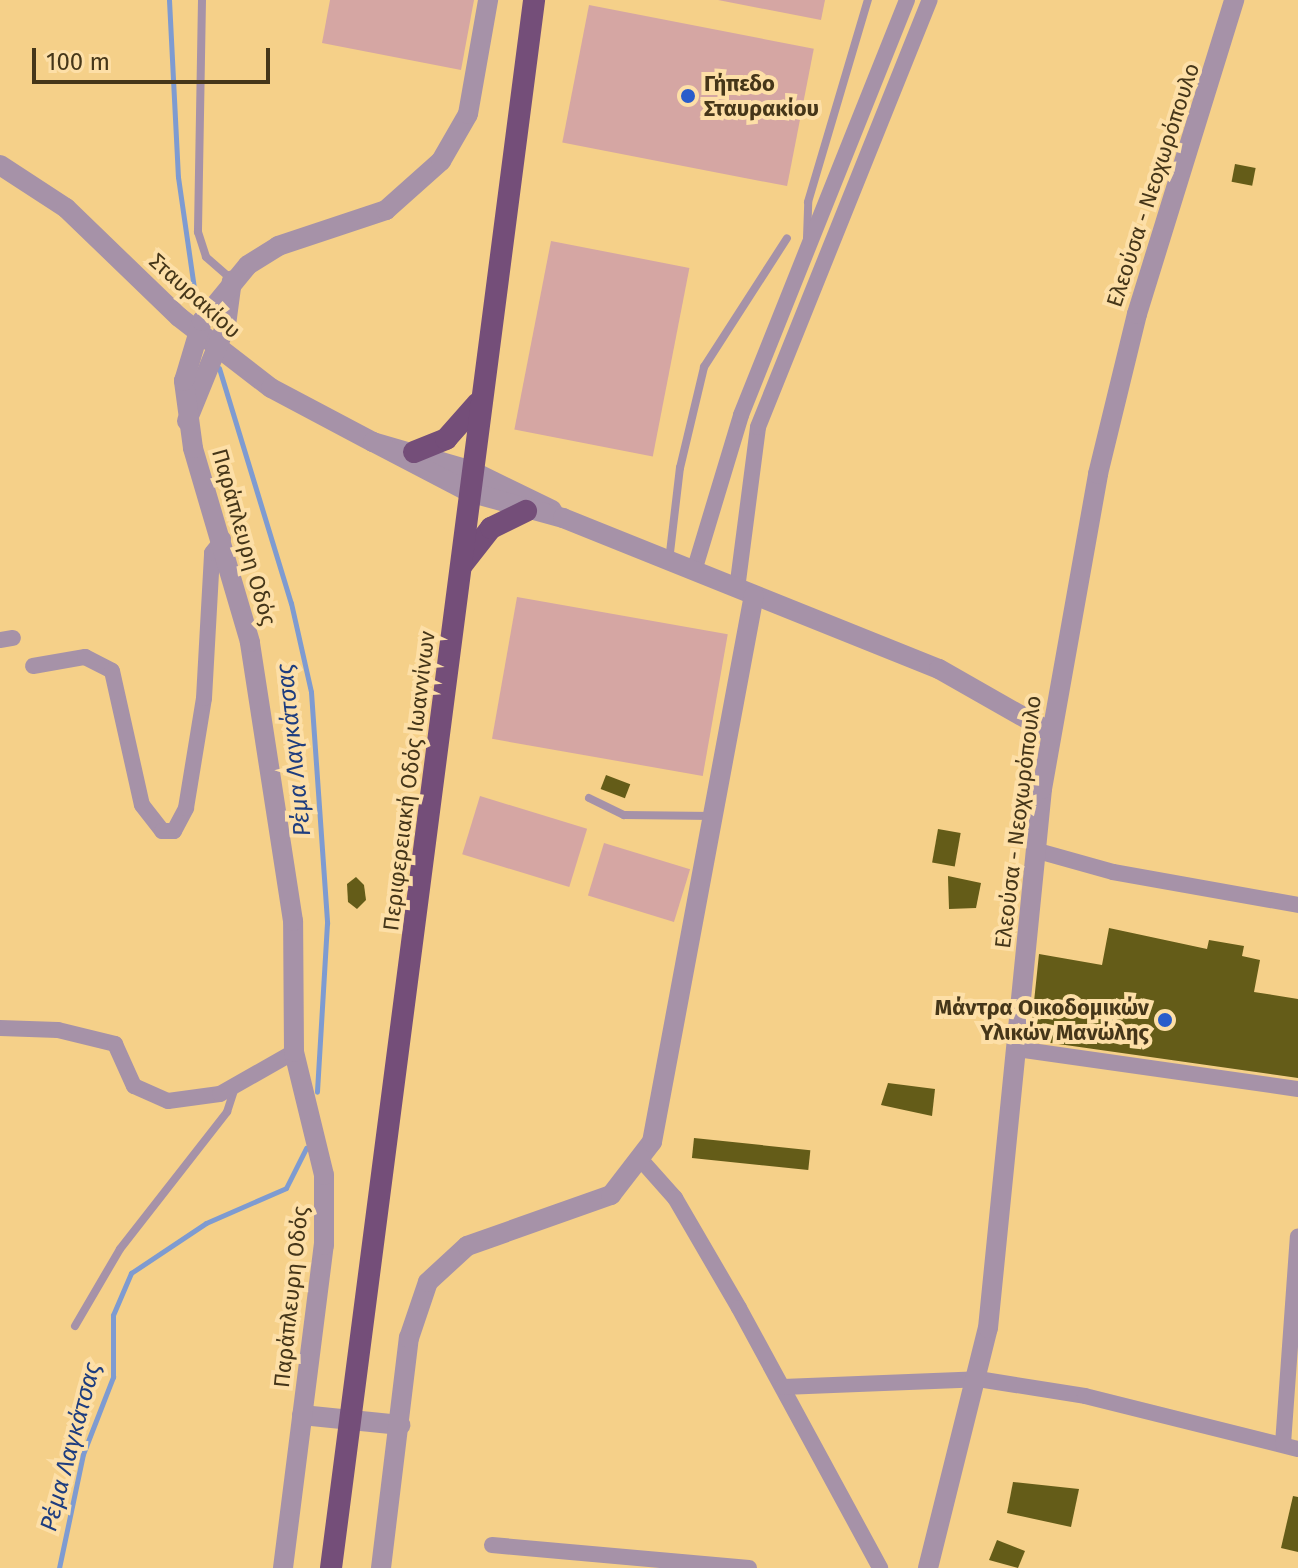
<!DOCTYPE html>
<meta charset="utf-8">
<style>
body{margin:0}
#map{position:relative;width:1298px;height:1568px;overflow:hidden;background:#f5d089;font-family:"Fira Sans",sans-serif}
div>[style]{position:absolute}
[style*='--x']{left:calc(var(--x)*1px);top:calc(var(--y)*1px);width:calc(var(--w)*1px);rotate:calc(var(--a)*1deg)}
.green>*{inset:0;background:#d5a6a3;transform-origin:0 0}
.stream>*{height:5px;margin:-2.5px;padding:0 2.5px;transform-origin:2.5px;border-radius:2.5px;background:#7e9bd1}
.building>*{inset:0;background:#645c18;transform-origin:0 0}
.service>*{height:8px;margin:-4px;padding:0 4px;transform-origin:4px;border-radius:4px;background:#a692a8}
.minor>*{height:16px;margin:-8px;padding:0 8px;transform-origin:8px;border-radius:8px;background:#a692a8}
.tertiary>*{height:20px;margin:-10px;padding:0 10px;transform-origin:10px;border-radius:10px;background:#a692a8}
.trunk>*{height:22px;margin:-11px;padding:0 11px;transform-origin:11px;border-radius:11px;background:#744e79}
.dots>*{width:22px;height:22px;translate:-50% -50%;box-sizing:border-box;border:4px solid #fddfa7;border-radius:50%}
span{translate:-50% -50%;white-space:nowrap;text-align:center;line-height:1.15;-webkit-text-stroke:8px #fddfa7;paint-order:stroke}
.poi-label{font-size:22px;color:#453619;font-weight:700}
.left{translate:0 -50%;text-align:left}
.right{translate:-100% -50%;text-align:right}
.street-label{font-size:22px;color:#453619}
.water-label{font-size:24px;color:#1e3d7f;font-style:italic}
.scale{position:absolute;left:32px;top:48px;width:238px;height:36px;box-sizing:border-box;border:4px solid #453619;border-top:0;padding-left:10px;font-size:24px;line-height:28px;white-space:nowrap;color:#453619;-webkit-text-stroke:6px #fddfa7;paint-order:stroke}
</style>
<div id="map">
<div class="green">
<i style="clip-path:polygon(330px 0,474px 0,461px 70px,322px 43px)"></i>
<i style="clip-path:polygon(718px 0,825px 0,821px 20px)"></i>
<i style="left:589px;top:5px;width:229px;height:140px;rotate:11deg"></i>
<i style="left:551px;top:241px;width:141px;height:192px;rotate:11deg"></i>
<i style="left:517px;top:597px;width:214px;height:144px;rotate:10deg"></i>
<i style="left:480px;top:796px;width:112px;height:61px;rotate:17deg"></i>
<i style="left:604px;top:843px;width:90px;height:55px;rotate:17deg"></i>
</div>
<div class="stream">
<i style="--x:169;--y:0;--w:177;--a:87.1"></i>
<i style="--x:178;--y:177;--w:119;--a:81.8"></i>
<i style="--x:219;--y:368;--w:246;--a:73"></i>
<i style="--x:291;--y:603;--w:91;--a:77.3"></i>
<i style="--x:311;--y:692;--w:232;--a:86"></i>
<i style="--x:327;--y:923;--w:169;--a:93.4"></i>
<i style="--x:59;--y:1568;--w:116;--a:-78.1"></i>
<i style="--x:83;--y:1454;--w:83;--a:-68.7"></i>
<i style="--x:113;--y:1377;--w:62;--a:-90"></i>
<i style="--x:113;--y:1315;--w:46;--a:-66.8"></i>
<i style="--x:131;--y:1273;--w:90;--a:-33.7"></i>
<i style="--x:206;--y:1223;--w:87;--a:-23.6"></i>
<i style="--x:286;--y:1188;--w:45;--a:-63.4"></i>
</div>
<div class="building">
<i style="left:1235px;top:164px;width:21px;height:18px;rotate:11deg"></i>
<i style="left:606px;top:775px;width:26px;height:15px;rotate:21deg"></i>
<i style="left:938px;top:829px;width:23px;height:34px;rotate:10deg"></i>
<i style="clip-path:polygon(948px 876px,981px 883px,976px 908px,949px 909px)"></i>
<i style="clip-path:polygon(356px 877px,364px 885px,366px 900px,357px 909px,348px 902px,347px 884px)"></i>
<i style="clip-path:polygon(1109px 928px,1207px 949px,1209px 940px,1244px 946px,1242px 956px,1260px 960px,1254px 992px,1298px 999px,1298px 1078px,1030px 1040px,1039px 954px,1102px 965px)"></i>
<i style="clip-path:polygon(888px 1083px,935px 1089px,932px 1116px,881px 1105px)"></i>
<i style="left:694px;top:1138px;width:117px;height:20px;rotate:6deg"></i>
<i style="clip-path:polygon(1013px 1482px,1079px 1489px,1071px 1527px,1007px 1513px)"></i>
<i style="clip-path:polygon(1293px 1496px,1298px 1497px,1298px 1552px,1281px 1548px)"></i>
<i style="clip-path:polygon(997px 1540px,1025px 1551px,1018px 1568px,989px 1560px)"></i>
</div>
<div class="service">
<i style="--x:202;--y:0;--w:232;--a:91"></i>
<i style="--x:198;--y:232;--w:26;--a:72"></i>
<i style="--x:206;--y:257;--w:33;--a:41"></i>
<i style="--x:807;--y:238;--w:36;--a:-88"></i>
<i style="--x:808;--y:202;--w:211;--a:-73.5"></i>
<i style="--x:669;--y:561;--w:94;--a:-83.3"></i>
<i style="--x:680;--y:468;--w:104;--a:-76.6"></i>
<i style="--x:704;--y:367;--w:153;--a:-57.2"></i>
<i style="--x:589;--y:798;--w:39;--a:26"></i>
<i style="--x:624;--y:815;--w:89;--a:0.6"></i>
<i style="--x:75;--y:1326;--w:89;--a:-59.7"></i>
<i style="--x:120;--y:1249;--w:174;--a:-52"></i>
<i style="--x:227;--y:1112;--w:25;--a:-72"></i>
</div>
<div class="minor">
<i style="--x:694;--y:571;--w:163;--a:-73.2"></i>
<i style="--x:741;--y:415;--w:447;--a:-68.2"></i>
<i style="--x:737;--y:589;--w:163;--a:-82.6"></i>
<i style="--x:758;--y:427;--w:460;--a:-68.1"></i>
<i style="--x:0;--y:640;--w:13;--a:-9"></i>
<i style="--x:33;--y:666;--w:53;--a:-9.8"></i>
<i style="--x:85;--y:657;--w:30;--a:27"></i>
<i style="--x:112;--y:671;--w:137;--a:77.4"></i>
<i style="--x:142;--y:805;--w:33;--a:52"></i>
<i style="--x:162;--y:831;--w:12;--a:0"></i>
<i style="--x:174;--y:831;--w:26;--a:-62"></i>
<i style="--x:186;--y:808;--w:111;--a:-80.7"></i>
<i style="--x:204;--y:698;--w:145;--a:-86.8"></i>
<i style="--x:212;--y:553;--w:18;--a:-52"></i>
<i style="--x:1038;--y:851;--w:78;--a:15.6"></i>
<i style="--x:1113;--y:872;--w:188;--a:10.1"></i>
<i style="--x:0;--y:1028;--w:58;--a:2"></i>
<i style="--x:58;--y:1030;--w:59;--a:13.8"></i>
<i style="--x:115;--y:1044;--w:46;--a:65.7"></i>
<i style="--x:134;--y:1086;--w:37;--a:24"></i>
<i style="--x:168;--y:1101;--w:52;--a:-7.7"></i>
<i style="--x:220;--y:1094;--w:85;--a:-29.6"></i>
<i style="--x:1017;--y:1049;--w:284;--a:8.1"></i>
<i style="--x:642;--y:1161;--w:50;--a:48.3"></i>
<i style="--x:675;--y:1198;--w:127;--a:59.8"></i>
<i style="--x:739;--y:1308;--w:296;--a:61.5"></i>
<i style="--x:783;--y:1387;--w:195;--a:-2.3"></i>
<i style="--x:978;--y:1379;--w:108;--a:9"></i>
<i style="--x:1085;--y:1396;--w:219;--a:14"></i>
<i style="--x:1283;--y:1444;--w:208;--a:-85.9"></i>
<i style="--x:492;--y:1545;--w:258;--a:5.1"></i>
</div>
<div class="tertiary">
<i style="--x:0;--y:165;--w:79;--a:33.1"></i>
<i style="--x:66;--y:208;--w:157;--a:44"></i>
<i style="--x:179;--y:317;--w:116;--a:37.7"></i>
<i style="--x:271;--y:388;--w:115;--a:27.9"></i>
<i style="--x:373;--y:442;--w:103;--a:16.3"></i>
<i style="--x:472;--y:471;--w:89;--a:26"></i>
<i style="--x:187;--y:421;--w:104;--a:-67.9"></i>
<i style="--x:226;--y:325;--w:45;--a:-82.4"></i>
<i style="--x:373;--y:442;--w:108;--a:27.5"></i>
<i style="--x:469;--y:492;--w:98;--a:15.5"></i>
<i style="--x:563;--y:518;--w:405;--a:21.9"></i>
<i style="--x:939;--y:669;--w:128;--a:29.6"></i>
<i style="--x:302;--y:1415;--w:99;--a:5.8"></i>
<i style="--x:283;--y:1568;--w:326;--a:-82.8"></i>
<i style="--x:324;--y:1245;--w:70;--a:-90"></i>
<i style="--x:324;--y:1175;--w:127;--a:-103.7"></i>
<i style="--x:294;--y:1052;--w:131;--a:-90.4"></i>
<i style="--x:293;--y:921;--w:282;--a:-98.8"></i>
<i style="--x:250;--y:642;--w:202;--a:-106.4"></i>
<i style="--x:193;--y:448;--w:68;--a:-97.7"></i>
<i style="--x:184;--y:381;--w:63;--a:-73.3"></i>
<i style="--x:202;--y:321;--w:72;--a:-50.6"></i>
<i style="--x:248;--y:265;--w:36;--a:-32"></i>
<i style="--x:278;--y:246;--w:114;--a:-18.4"></i>
<i style="--x:386;--y:210;--w:74;--a:-41.7"></i>
<i style="--x:441;--y:161;--w:54;--a:-60.1"></i>
<i style="--x:468;--y:114;--w:116;--a:-80"></i>
<i style="--x:381;--y:1568;--w:232;--a:-83.1"></i>
<i style="--x:409;--y:1338;--w:59;--a:-71.3"></i>
<i style="--x:428;--y:1282;--w:53;--a:-42.7"></i>
<i style="--x:467;--y:1246;--w:153;--a:-19.5"></i>
<i style="--x:611;--y:1195;--w:67;--a:-52.3"></i>
<i style="--x:652;--y:1142;--w:556;--a:-79.44"></i>
<i style="--x:928;--y:1568;--w:247;--a:-76"></i>
<i style="--x:988;--y:1328;--w:542;--a:-84.28"></i>
<i style="--x:1042;--y:789;--w:320;--a:-79.9"></i>
<i style="--x:1098;--y:474;--w:165;--a:-76.3"></i>
<i style="--x:1137;--y:314;--w:329;--a:-72.8"></i>
</div>
<div class="trunk">
<i style="--x:414;--y:452;--w:35;--a:-22"></i>
<i style="--x:446;--y:439;--w:48;--a:-48.4"></i>
<i style="--x:462;--y:565;--w:47;--a:-51.9"></i>
<i style="--x:491;--y:528;--w:39;--a:-26"></i>
<i style="--x:331;--y:1568;--w:1581;--a:-82.62"></i>
</div>
<div class="dots">
<i style="left:688px;top:96px;background:#295dcb"></i>
<i style="left:1165px;top:1020px;background:#295dcb"></i>
</div>
<div class="poi-label">
<span class="left" style="left:704px;top:96px">Γήπεδο<br>Σταυρακίου</span>
<span class="right" style="left:1149px;top:1020px">Μάντρα Οικοδομικών<br>Υλικών Μανώλης</span>
</div>
<div class="street-label">
<span style="left:1153px;top:185px;rotate:-72deg">Ελεούσα - Νεοχωρόπουλο</span>
<span style="left:195px;top:296px;rotate:42deg">Σταυρακίου</span>
<span style="left:244px;top:537px;rotate:74deg">Παράπλευρη Οδός</span>
<span style="left:409px;top:781px;rotate:-83deg">Περιφερειακή Οδός Ιωαννίνων</span>
<span style="left:1018px;top:822px;rotate:-83deg">Ελεούσα - Νεοχωρόπουλο</span>
<span style="left:291px;top:1297px;rotate:-84deg">Παράπλευρη Οδός</span>
</div>
<div class="water-label">
<span style="left:294px;top:750px;rotate:-96deg">Ρέμα Λαγκάτσας</span>
<span style="left:71px;top:1447px;rotate:-75deg">Ρέμα Λαγκάτσας</span>
</div>
<div class="scale">100 m</div>
</div>
